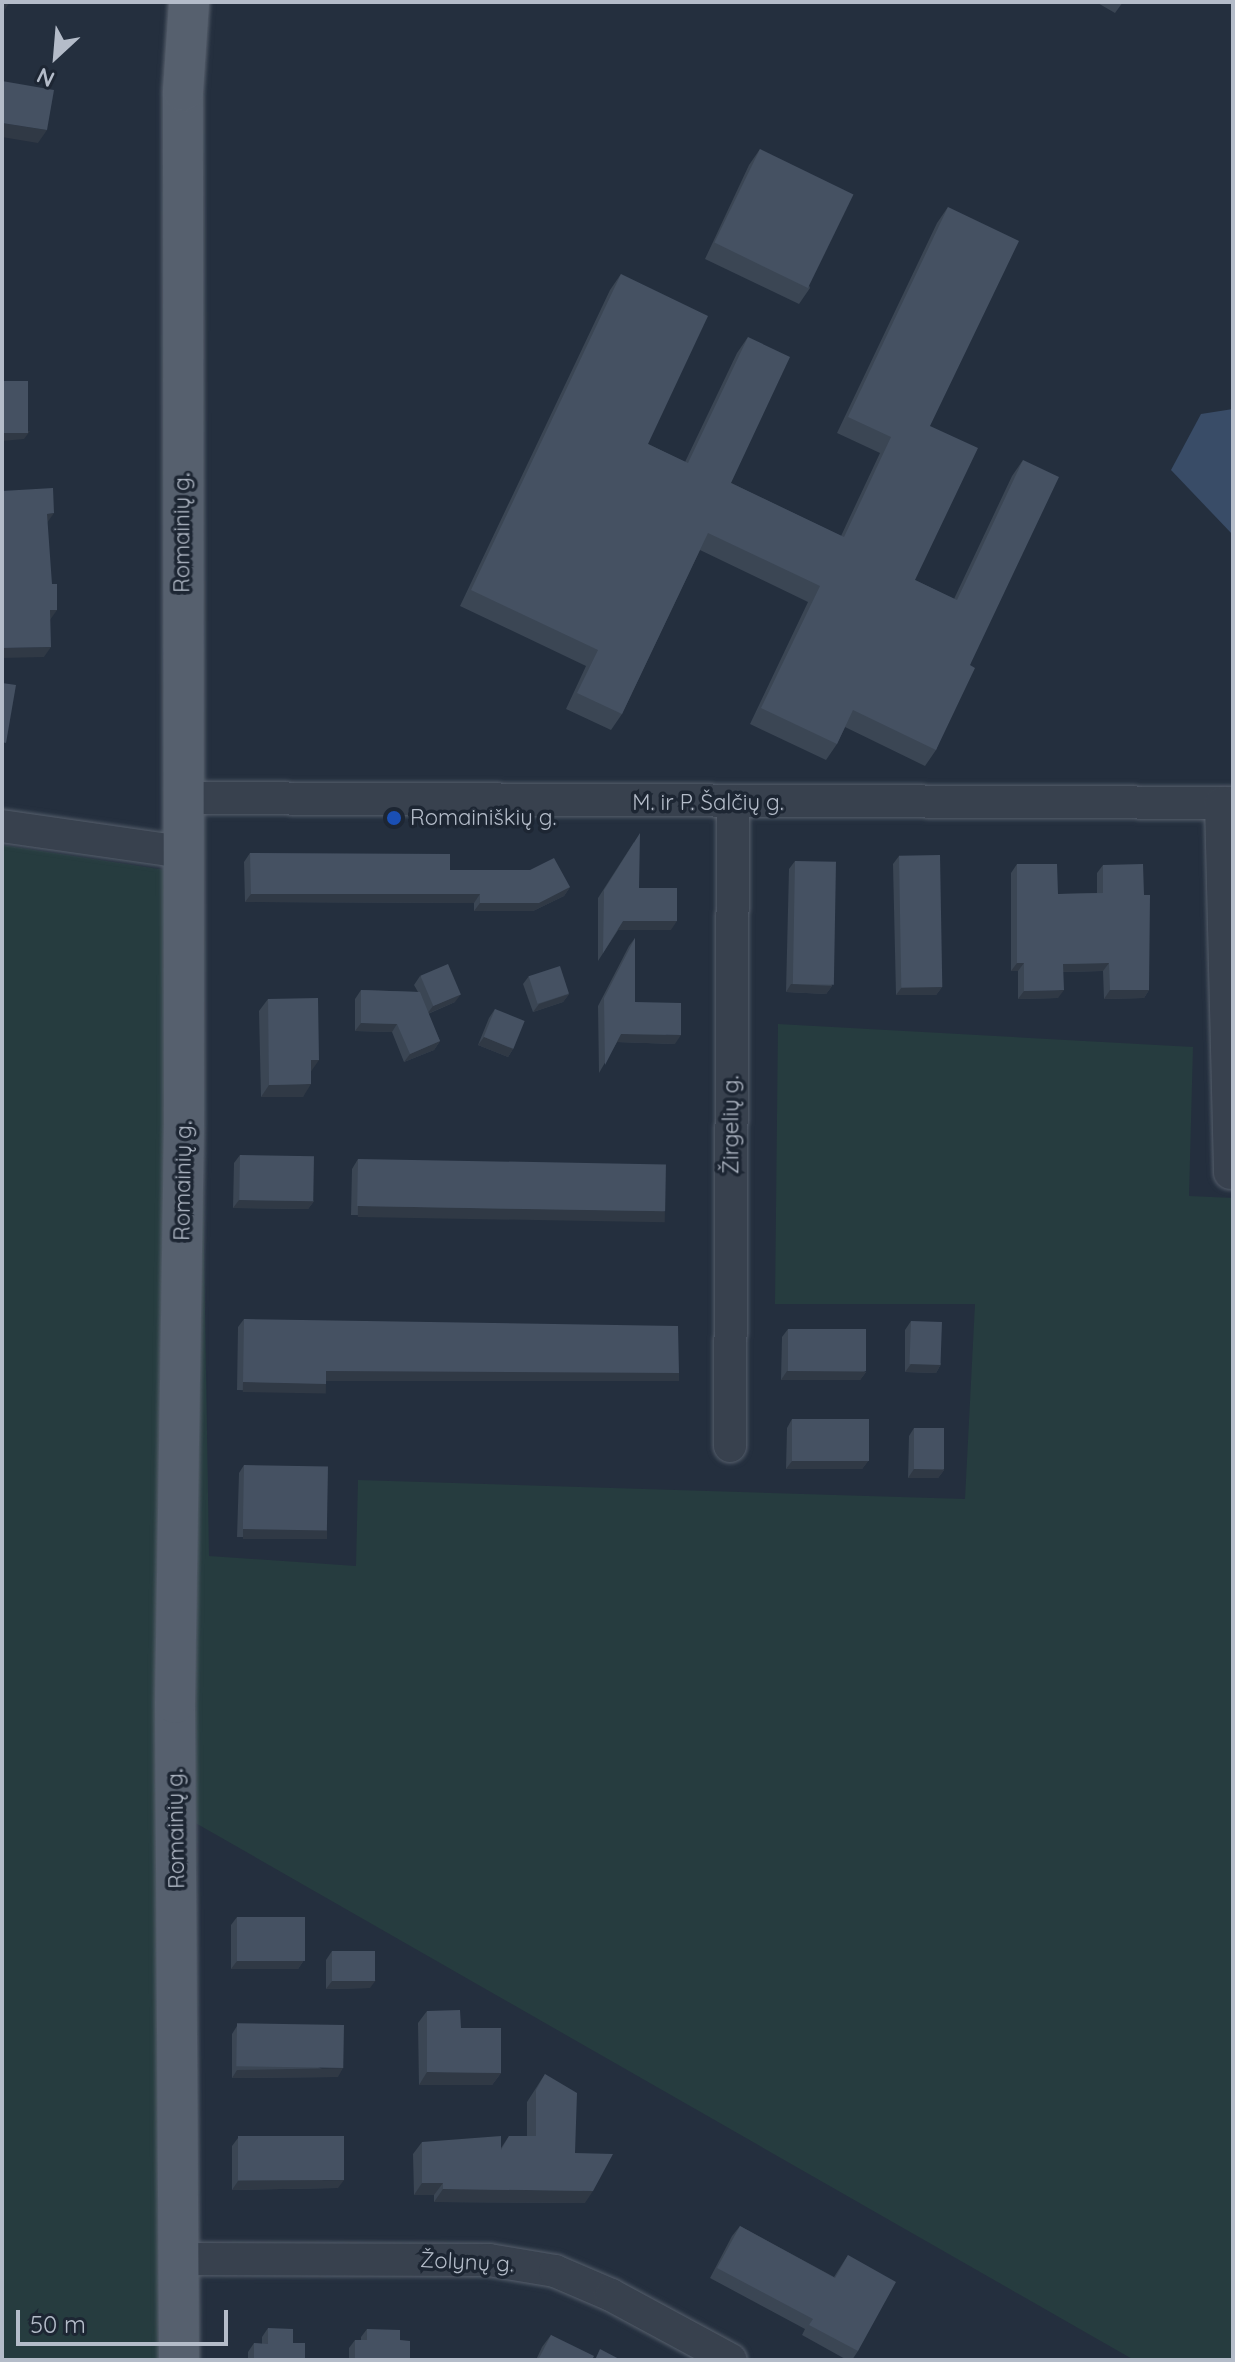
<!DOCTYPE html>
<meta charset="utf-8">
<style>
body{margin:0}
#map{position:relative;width:1235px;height:2362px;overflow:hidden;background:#242f3e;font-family:Quicksand,sans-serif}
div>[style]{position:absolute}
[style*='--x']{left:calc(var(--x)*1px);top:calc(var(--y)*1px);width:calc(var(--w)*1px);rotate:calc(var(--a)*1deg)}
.green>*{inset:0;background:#263c3f}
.water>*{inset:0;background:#394c67}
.roads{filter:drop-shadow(0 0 2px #565f6c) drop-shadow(0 0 2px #565f6c)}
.minor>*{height:32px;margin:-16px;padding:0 16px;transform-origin:16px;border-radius:16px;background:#38414e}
.major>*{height:40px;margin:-20px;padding:0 20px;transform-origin:20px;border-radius:20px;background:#56606e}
.wall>*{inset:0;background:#3b4654}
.shaded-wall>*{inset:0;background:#303945;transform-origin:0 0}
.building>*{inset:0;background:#455162;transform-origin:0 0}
.dots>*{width:22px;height:22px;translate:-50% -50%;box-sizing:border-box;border:4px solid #1d2633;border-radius:50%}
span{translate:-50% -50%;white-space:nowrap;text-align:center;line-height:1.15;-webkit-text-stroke:7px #1d2633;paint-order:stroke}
.street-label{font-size:22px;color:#b4bcc9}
.poi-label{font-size:22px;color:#b4bcc9}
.left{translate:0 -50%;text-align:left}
.frame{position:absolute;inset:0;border:4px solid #b4bcc9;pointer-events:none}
.north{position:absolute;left:16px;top:16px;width:80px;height:80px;-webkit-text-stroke:6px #1d2633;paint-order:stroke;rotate:206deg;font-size:22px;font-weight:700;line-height:32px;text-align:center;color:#b4bcc9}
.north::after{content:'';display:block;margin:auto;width:28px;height:36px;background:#b4bcc9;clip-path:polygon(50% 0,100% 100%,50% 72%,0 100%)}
.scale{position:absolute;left:16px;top:2310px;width:212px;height:36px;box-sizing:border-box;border:4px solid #b4bcc9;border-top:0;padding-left:10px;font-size:24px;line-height:28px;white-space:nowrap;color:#b4bcc9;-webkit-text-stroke:6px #1d2633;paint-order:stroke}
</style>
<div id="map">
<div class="green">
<i style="clip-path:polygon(2px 845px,198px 875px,209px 1556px,356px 1566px,358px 1480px,965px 1499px,975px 1304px,775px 1304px,778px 1024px,1193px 1047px,1189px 1196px,1233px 1198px,1233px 2360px,1134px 2360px,185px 1817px,179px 2360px,2px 2360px)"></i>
</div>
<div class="water">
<i style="clip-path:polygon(1233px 409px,1233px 535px,1171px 470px,1201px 414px)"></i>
</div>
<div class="roads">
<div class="minor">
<i style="--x:182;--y:798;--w:1051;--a:0.27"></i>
<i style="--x:1221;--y:803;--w:370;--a:88.6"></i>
<i style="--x:2;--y:826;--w:182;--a:8.2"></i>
<i style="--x:730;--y:1446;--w:642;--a:-89.73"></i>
<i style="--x:180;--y:2259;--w:309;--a:0.2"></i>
<i style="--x:489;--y:2260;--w:67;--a:9.5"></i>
<i style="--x:555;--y:2271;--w:61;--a:23.2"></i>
<i style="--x:611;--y:2295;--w:136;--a:28.4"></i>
</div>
<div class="major">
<i style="--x:179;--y:2360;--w:657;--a:-90.35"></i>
<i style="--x:175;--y:1703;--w:579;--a:-89.11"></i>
<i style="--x:184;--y:1124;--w:1033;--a:-90.06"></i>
<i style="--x:183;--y:91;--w:89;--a:-86.1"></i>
</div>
</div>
<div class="wall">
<i style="clip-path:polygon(1096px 2px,1123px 2px,1115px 13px)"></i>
<i style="clip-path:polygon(760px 149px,810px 288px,799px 304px,705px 259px,749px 165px)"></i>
<i style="clip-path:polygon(948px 207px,930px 426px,915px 580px,954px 599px,1012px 476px,1023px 460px,970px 665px,936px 750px,925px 766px,845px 727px,837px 744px,826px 760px,750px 724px,808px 602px,700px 550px,622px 714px,611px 730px,566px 709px,586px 666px,460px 606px,610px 290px,621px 274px,648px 444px,685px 462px,737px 353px,748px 337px,731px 483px,841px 536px,880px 453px,837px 433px,937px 223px)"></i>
<i style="clip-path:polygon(634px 842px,639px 888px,671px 930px,618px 930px,598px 961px,598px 898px)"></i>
<i style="clip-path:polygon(250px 853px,450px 870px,570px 887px,564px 896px,533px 911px,474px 911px,474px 903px,245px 902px,244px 862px)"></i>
<i style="clip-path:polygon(899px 856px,942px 987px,936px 995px,896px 995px,893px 864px)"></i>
<i style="clip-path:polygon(795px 861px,832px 986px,826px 994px,786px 992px,789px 869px)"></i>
<i style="clip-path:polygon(1017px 864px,1058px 894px,1097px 893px,1097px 873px,1103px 865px,1149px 990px,1144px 998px,1104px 999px,1103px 971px,1063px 972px,1058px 998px,1018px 999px,1018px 971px,1011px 971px,1011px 873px)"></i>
<i style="clip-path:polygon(635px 938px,635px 1002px,675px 1044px,617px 1042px,599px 1073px,598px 1006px,629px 946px)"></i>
<i style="clip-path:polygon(420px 976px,455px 1002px,428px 1014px,440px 1041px,434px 1050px,404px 1062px,392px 1032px,355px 1031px,355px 999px,361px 990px,418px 992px,414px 985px)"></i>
<i style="clip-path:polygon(529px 976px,569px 994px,563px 1002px,533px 1012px,523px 984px)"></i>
<i style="clip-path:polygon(268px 999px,311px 1072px,303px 1097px,261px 1097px,259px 1011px)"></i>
<i style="clip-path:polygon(495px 1009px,513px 1049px,508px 1057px,478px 1045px,489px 1018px)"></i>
<i style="clip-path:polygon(240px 1155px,314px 1201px,308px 1209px,233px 1208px,234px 1163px)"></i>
<i style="clip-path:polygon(358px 1159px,665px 1210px,658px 1219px,351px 1215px,352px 1169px)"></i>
<i style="clip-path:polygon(244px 1319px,674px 1381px,326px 1379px,320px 1392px,237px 1390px,238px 1327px)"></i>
<i style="clip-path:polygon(911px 1321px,941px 1364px,936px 1373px,905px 1372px,905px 1330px)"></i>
<i style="clip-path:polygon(788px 1329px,866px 1372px,860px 1380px,781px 1380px,782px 1337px)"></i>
<i style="clip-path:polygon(792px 1419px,868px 1461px,862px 1469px,786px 1469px,787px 1428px)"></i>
<i style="clip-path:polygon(914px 1428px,944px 1470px,938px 1478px,908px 1478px,909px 1436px)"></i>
<i style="clip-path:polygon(244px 1465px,321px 1537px,237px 1537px,239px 1473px)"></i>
<i style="clip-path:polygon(237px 1917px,304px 1960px,298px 1969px,231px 1969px,231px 1925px)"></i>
<i style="clip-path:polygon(332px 1951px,370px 1988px,326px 1989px,326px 1960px)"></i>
<i style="clip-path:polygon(427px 2011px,461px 2028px,501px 2073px,492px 2085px,419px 2085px,418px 2023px)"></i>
<i style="clip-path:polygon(237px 2026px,338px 2077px,232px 2078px,232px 2034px)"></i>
<i style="clip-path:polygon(545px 2074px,575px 2153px,585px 2203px,434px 2202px,434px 2195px,414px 2195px,413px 2154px,422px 2142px,501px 2148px,509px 2136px,527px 2136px,527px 2102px)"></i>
<i style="clip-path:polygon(238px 2138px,338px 2188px,232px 2190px,232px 2146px)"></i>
<i style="clip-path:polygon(740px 2226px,834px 2277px,848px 2255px,858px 2351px,852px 2360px,847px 2360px,802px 2335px,805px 2329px,710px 2278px,732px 2236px)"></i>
<i style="clip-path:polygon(268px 2328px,293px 2343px,305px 2360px,248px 2360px,248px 2352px,254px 2343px,262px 2344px,262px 2337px)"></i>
<i style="clip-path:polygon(367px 2329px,400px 2340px,410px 2360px,349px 2360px,349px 2348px,355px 2340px,361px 2340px,361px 2337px)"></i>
<i style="clip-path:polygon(551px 2335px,592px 2360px,536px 2360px,542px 2347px)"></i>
</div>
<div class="shaded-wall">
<i style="clip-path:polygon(2px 2px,9px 3px,2px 14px)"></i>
<i style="clip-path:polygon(2px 123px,47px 130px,38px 143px,2px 137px)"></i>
<i style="clip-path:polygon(30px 431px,24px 439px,2px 441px,2px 433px)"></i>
<i style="clip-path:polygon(54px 513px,47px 523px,47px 514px)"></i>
<i style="clip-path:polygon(50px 610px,57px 610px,50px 620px)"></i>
<i style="clip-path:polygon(51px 647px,44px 657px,2px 658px,2px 648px)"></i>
<i style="clip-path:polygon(570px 887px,564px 896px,533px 911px,474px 911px,480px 903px)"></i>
<i style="clip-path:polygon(251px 894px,480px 894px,474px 903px,245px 902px)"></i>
<i style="clip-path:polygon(623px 921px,677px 921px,671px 930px,617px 930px)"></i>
<i style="clip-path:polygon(1017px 963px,1024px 963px,1018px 971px,1011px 971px)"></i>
<i style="clip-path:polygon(1109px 963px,1103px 971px,1057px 972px,1063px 964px)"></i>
<i style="clip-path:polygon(791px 984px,832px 986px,826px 994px,786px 992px)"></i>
<i style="clip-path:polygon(902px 987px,942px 987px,936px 995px,896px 995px)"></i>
<i style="clip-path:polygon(1064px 990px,1058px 998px,1018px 999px,1024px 991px)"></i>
<i style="clip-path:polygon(1110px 990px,1149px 990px,1144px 998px,1104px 999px)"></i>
<i style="clip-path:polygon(461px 994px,455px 1002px,427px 1014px,433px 1006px)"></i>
<i style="clip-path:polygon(569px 994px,563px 1002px,533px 1012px,539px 1004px)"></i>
<i style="clip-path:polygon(361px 1023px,397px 1024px,392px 1032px,355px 1031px)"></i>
<i style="clip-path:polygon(621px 1034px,681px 1035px,675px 1044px,615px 1042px)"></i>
<i style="clip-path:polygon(484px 1037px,513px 1049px,508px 1057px,478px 1045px)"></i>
<i style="clip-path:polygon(440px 1041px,434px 1050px,404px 1062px,410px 1054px)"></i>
<i style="clip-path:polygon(311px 1060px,319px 1060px,310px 1073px)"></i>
<i style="clip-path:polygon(311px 1084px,303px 1097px,261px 1097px,269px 1085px)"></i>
<i style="clip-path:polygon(239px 1200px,314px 1201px,308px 1209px,233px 1208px)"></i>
<i style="left:358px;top:1206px;width:307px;height:11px;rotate:1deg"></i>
<i style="clip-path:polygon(911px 1364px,941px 1364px,936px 1373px,905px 1372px)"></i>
<i style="left:326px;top:1371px;width:353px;height:10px"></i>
<i style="clip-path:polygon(787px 1371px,866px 1372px,860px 1380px,781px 1380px)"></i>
<i style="left:243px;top:1382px;width:83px;height:10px;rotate:1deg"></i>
<i style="clip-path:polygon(792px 1461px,868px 1461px,862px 1469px,786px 1469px)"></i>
<i style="clip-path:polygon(914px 1469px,944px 1470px,938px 1478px,908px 1478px)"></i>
<i style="left:243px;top:1529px;width:84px;height:10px"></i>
<i style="clip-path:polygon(304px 1960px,298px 1969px,231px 1969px,237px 1961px)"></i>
<i style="clip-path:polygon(376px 1980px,370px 1988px,326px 1989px,332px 1981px)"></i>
<i style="clip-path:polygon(343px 2068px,338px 2077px,232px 2078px,237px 2070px)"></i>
<i style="clip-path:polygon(427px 2072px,501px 2073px,492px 2085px,419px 2085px)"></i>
<i style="clip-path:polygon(344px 2180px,338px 2188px,232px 2190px,238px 2181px)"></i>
<i style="clip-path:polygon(422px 2183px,443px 2183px,434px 2195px,414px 2195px)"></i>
<i style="clip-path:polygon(443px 2189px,593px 2191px,585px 2203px,434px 2202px)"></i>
</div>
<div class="building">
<i style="clip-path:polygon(2px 81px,54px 90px,47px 130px,2px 123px)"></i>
<i style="left:760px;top:149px;width:104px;height:104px;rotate:26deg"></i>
<i style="clip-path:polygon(948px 207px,1019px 241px,930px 426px,978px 448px,915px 580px,957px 600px,1023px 460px,1059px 477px,970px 665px,975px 668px,936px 750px,853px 710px,837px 744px,761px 708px,820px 586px,708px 533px,622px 714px,577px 693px,598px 650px,471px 590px,621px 274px,708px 316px,648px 444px,688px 463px,748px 337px,790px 357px,731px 483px,844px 537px,891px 437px,848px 417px)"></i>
<i style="left:2px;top:381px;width:26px;height:52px"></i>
<i style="clip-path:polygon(53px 488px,54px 513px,47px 514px,52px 584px,57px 584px,57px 610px,50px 610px,51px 647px,2px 648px,2px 491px)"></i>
<i style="clip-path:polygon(2px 683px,16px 685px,6px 743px,2px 742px)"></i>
<i style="clip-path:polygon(640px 833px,639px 888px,677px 888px,677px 921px,623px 921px,603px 953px,604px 890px)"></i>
<i style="clip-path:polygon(250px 853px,450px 854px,450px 870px,530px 870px,554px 858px,570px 887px,539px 903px,480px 903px,480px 894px,251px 894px)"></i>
<i style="left:940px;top:855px;width:132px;height:41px;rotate:89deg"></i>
<i style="left:795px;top:861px;width:41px;height:123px;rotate:1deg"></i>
<i style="clip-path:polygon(1017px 864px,1057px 864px,1058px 894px,1103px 893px,1103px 865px,1143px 864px,1144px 895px,1150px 895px,1149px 990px,1110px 990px,1109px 963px,1063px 964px,1064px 990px,1024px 991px,1024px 963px,1017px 963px)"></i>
<i style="clip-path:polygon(635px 938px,635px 1002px,681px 1003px,681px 1035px,621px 1034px,605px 1065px,604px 998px)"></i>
<i style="left:448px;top:964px;width:33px;height:30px;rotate:67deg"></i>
<i style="left:560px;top:966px;width:29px;height:33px;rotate:72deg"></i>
<i style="clip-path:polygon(361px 990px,420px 992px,440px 1041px,410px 1054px,397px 1024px,361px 1023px)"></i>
<i style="clip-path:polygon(318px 998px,319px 1060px,311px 1060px,311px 1084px,269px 1085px,268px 999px)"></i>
<i style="left:495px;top:1009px;width:32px;height:30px;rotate:22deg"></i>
<i style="left:240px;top:1155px;width:74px;height:45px;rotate:1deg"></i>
<i style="left:358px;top:1159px;width:308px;height:47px;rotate:1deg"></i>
<i style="clip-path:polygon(244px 1319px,678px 1326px,679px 1373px,326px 1371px,326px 1384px,243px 1382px)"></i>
<i style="left:911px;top:1321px;width:31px;height:43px;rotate:2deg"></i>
<i style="left:788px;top:1329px;width:78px;height:42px"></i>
<i style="left:792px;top:1419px;width:77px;height:42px"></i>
<i style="left:914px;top:1428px;width:30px;height:41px"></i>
<i style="left:244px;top:1465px;width:84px;height:64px;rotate:1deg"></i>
<i style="left:237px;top:1917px;width:68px;height:44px"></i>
<i style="left:332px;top:1951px;width:43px;height:30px"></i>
<i style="clip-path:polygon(460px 2010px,461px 2028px,501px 2028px,501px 2073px,427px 2072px,427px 2011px)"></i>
<i style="left:344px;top:2025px;width:43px;height:107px;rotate:91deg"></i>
<i style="clip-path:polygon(545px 2074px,577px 2093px,575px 2153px,613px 2154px,593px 2191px,443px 2189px,443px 2183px,422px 2183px,422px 2142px,501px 2136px,501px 2150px,509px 2136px,536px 2136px,536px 2090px)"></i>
<i style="left:344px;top:2136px;width:44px;height:106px;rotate:90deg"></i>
<i style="clip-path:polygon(740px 2226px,835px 2278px,848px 2255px,896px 2282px,858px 2351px,809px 2325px,813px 2319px,717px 2268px)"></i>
<i style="clip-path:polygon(268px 2328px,293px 2329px,293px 2343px,305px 2343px,305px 2360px,254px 2360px,254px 2343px,268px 2344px)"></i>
<i style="clip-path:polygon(367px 2329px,400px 2330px,400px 2340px,410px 2341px,410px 2360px,355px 2360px,355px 2340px,367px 2340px)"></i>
<i style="clip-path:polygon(551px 2335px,594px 2356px,592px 2360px,538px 2360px)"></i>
<i style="clip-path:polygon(600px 2349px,621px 2360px,595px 2360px)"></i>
</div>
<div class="dots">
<i style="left:394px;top:818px;background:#1a4fb4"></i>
</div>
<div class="street-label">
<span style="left:182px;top:533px;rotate:-90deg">Romainių g.</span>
<span style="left:708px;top:803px">M. ir P. Šalčių g.</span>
<span style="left:731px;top:1125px;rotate:-90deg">Žirgelių g.</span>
<span style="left:183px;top:1181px;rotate:-89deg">Romainių g.</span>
<span style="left:176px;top:1829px;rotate:-91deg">Romainių g.</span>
<span style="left:467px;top:2262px;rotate:3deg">Žolynų g.</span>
</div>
<div class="poi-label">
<span class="left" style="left:410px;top:818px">Romainiškių g.</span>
</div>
<div class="frame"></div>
<div class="north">N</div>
<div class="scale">50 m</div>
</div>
